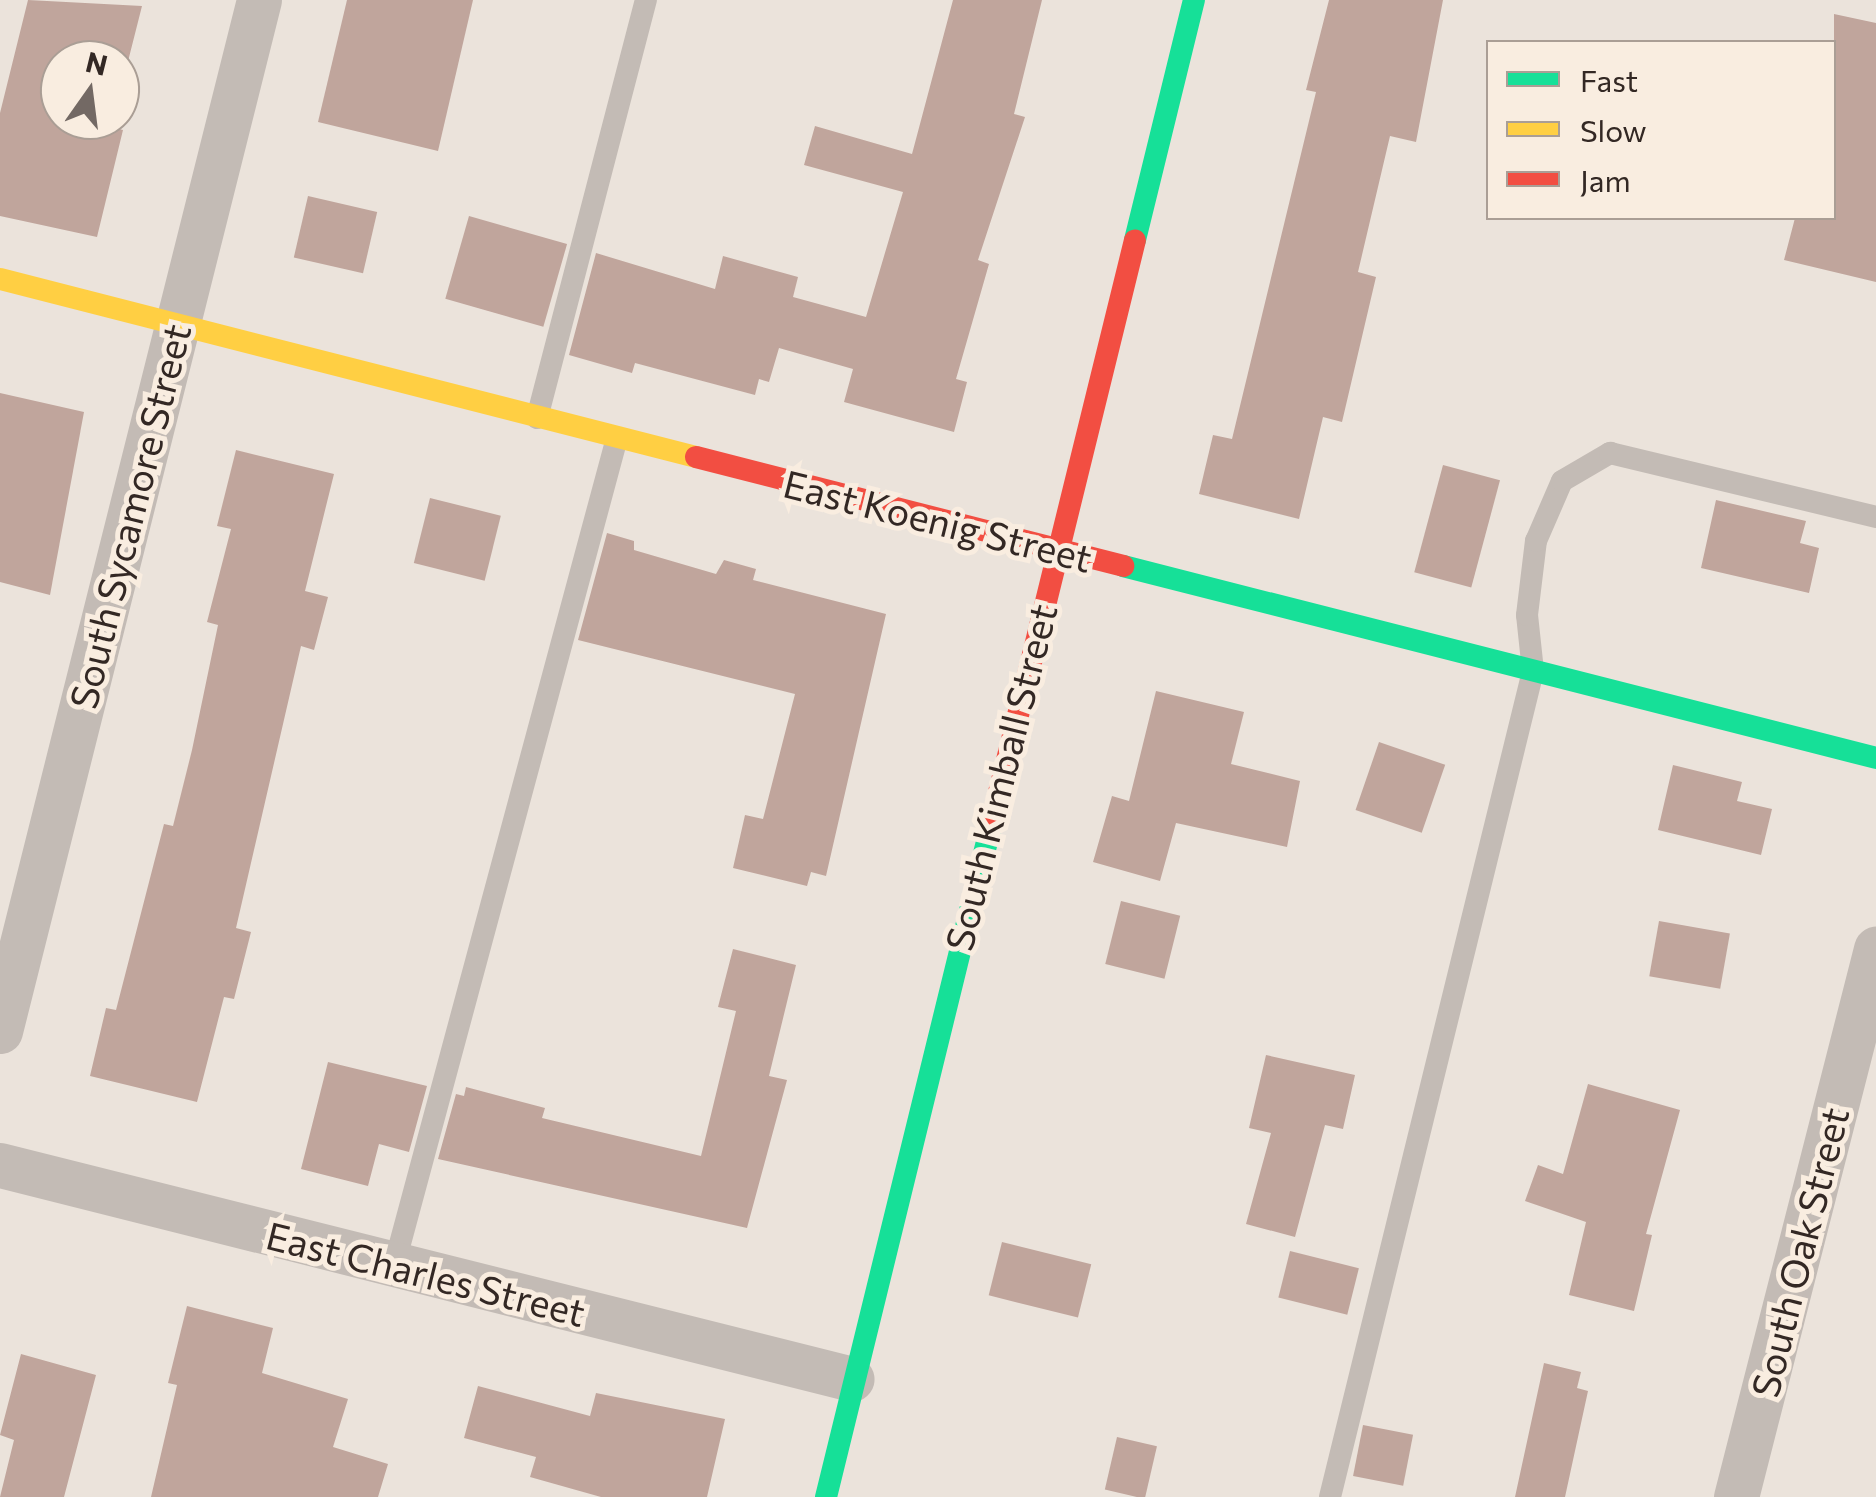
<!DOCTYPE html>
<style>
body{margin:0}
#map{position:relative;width:1876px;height:1497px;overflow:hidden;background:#ebe3db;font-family:Commissioner,sans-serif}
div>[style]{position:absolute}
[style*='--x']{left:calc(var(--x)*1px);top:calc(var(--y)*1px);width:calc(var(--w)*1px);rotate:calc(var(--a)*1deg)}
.building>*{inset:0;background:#c0a59c;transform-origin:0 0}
.lane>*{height:22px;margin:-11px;padding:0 11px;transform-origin:11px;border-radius:11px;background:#c3bbb5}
.street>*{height:45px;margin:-22.5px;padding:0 22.5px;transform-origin:22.5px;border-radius:22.5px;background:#c3bbb5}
.fast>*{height:22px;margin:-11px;padding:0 11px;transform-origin:11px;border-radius:11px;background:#16e098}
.slow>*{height:22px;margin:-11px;padding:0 11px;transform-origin:11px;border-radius:11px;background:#ffcf43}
.jam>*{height:22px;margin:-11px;padding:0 11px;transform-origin:11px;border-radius:11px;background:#f24e42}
span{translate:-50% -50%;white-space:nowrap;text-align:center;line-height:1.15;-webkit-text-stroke:10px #f9ede0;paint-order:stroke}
.street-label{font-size:38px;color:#332824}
.legend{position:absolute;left:1486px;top:40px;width:350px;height:180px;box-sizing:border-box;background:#f9ede0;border:2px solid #aa9e95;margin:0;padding:12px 18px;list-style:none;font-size:30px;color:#332824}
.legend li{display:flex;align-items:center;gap:20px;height:50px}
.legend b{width:50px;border:2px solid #aa9e95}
.north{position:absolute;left:40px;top:40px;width:100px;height:100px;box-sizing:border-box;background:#f9ede0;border:2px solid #aa9e95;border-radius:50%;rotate:14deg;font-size:28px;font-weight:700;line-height:40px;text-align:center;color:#332824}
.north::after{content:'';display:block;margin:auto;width:35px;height:45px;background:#736964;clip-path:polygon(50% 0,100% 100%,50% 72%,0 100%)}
</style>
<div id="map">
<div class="building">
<i style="clip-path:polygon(28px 0,142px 6px,120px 93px,120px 60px,60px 60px,60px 120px,113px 120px,111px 127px,123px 130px,97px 237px,0 216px,0 113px)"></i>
<i style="clip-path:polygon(347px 0,473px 0,438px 151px,318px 122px)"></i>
<i style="clip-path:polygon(953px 0,1042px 0,1014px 114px,1025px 117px,978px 260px,989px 264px,956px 379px,967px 382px,954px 432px,844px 402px,853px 369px,779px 348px,769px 382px,759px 379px,755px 395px,635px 363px,632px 373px,569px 355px,596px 253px,715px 289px,723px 256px,798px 277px,793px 297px,866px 317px,903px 192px,804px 165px,815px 126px,912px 154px)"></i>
<i style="clip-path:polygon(1329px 0,1443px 0,1416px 142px,1390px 136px,1358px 272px,1376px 277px,1342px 422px,1323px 417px,1299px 519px,1199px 494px,1213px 435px,1232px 439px,1316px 92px,1306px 90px)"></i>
<i style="clip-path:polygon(1834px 14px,1876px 23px,1876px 282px,1784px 260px,1795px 218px,1834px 218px)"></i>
<i style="left:308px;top:196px;width:71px;height:63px;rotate:13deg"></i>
<i style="left:469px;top:216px;width:102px;height:86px;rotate:16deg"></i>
<i style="clip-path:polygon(0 393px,84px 412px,50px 595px,0 582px)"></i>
<i style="clip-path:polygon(236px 450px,334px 474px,305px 591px,328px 597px,314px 650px,301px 646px,236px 928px,251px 932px,234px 999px,224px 997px,197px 1102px,90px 1076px,106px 1008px,116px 1010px,164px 824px,173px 826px,192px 750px,218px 625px,207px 622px,231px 529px,217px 526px)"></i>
<i style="left:1443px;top:465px;width:59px;height:111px;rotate:15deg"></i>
<i style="left:430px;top:498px;width:73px;height:67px;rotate:14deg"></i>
<i style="clip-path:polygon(1716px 500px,1806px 521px,1800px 543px,1819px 548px,1809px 593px,1701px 568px)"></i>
<i style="clip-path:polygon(607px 533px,634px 541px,634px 550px,716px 574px,724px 560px,756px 569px,753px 580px,886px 614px,826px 876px,811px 872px,807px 886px,733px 868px,745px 815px,763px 819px,795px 694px,578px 640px)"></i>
<i style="clip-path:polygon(1156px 691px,1244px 712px,1231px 764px,1300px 781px,1287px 847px,1176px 823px,1160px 881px,1093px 862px,1112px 796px,1129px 801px)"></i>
<i style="left:1379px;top:742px;width:70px;height:72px;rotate:19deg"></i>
<i style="clip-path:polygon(1673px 765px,1742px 782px,1737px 801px,1772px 809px,1761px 855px,1658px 830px)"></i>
<i style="left:1121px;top:901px;width:61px;height:65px;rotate:14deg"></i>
<i style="left:1659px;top:921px;width:72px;height:56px;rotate:10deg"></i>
<i style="clip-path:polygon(733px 949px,796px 965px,769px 1076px,787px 1080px,747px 1228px,438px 1159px,456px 1094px,464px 1096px,466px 1087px,545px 1108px,542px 1118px,701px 1156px,736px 1011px,718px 1007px)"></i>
<i style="clip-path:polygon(1266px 1055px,1355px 1075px,1343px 1129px,1325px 1125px,1295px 1237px,1246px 1224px,1271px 1133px,1249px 1128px)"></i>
<i style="clip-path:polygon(328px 1062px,427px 1086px,409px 1152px,379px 1144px,368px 1186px,301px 1169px)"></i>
<i style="clip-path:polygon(1588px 1084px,1680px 1110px,1646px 1234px,1652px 1235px,1634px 1311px,1569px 1295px,1586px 1222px,1525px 1201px,1538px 1165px,1563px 1174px)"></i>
<i style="left:1002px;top:1242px;width:92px;height:55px;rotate:14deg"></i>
<i style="left:1290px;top:1251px;width:71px;height:48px;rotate:14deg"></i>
<i style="clip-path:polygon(187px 1306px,273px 1328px,262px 1373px,348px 1399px,333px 1447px,388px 1464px,378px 1497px,151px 1497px,177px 1385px,168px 1383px)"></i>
<i style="clip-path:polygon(21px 1354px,96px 1375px,64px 1497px,0 1497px,14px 1440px,0 1435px)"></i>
<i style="clip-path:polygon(1544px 1363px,1581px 1372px,1577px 1388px,1588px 1391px,1565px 1497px,1515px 1497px)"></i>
<i style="clip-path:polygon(478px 1386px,590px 1416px,596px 1393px,725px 1419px,707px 1497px,601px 1497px,530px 1477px,536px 1457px,464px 1438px)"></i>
<i style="left:1363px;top:1425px;width:51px;height:52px;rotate:11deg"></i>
<i style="left:1117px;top:1437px;width:41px;height:54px;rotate:13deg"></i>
</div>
<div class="lane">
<i style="--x:537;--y:418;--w:432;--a:-75.4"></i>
<i style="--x:394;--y:1266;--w:858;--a:-74.93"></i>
<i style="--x:1330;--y:1497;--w:851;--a:-76.19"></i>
<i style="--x:1533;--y:671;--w:56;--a:-96.1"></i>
<i style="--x:1527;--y:615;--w:75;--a:-83.1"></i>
<i style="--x:1536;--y:541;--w:65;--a:-66.6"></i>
<i style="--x:1562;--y:481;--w:56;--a:-30.3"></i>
<i style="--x:1610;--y:453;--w:274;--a:13.5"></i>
</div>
<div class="street">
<i style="--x:0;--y:1031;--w:1063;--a:-75.9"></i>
<i style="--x:0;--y:1165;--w:878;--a:14.1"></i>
<i style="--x:1736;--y:1497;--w:566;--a:-75.67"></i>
</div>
<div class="fast">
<i style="--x:1135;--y:240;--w:247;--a:-76.2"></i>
<i style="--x:1123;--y:566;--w:777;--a:14.3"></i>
<i style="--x:826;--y:1497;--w:692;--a:-76.2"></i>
</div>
<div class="slow">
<i style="--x:0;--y:279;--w:718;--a:14.35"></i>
</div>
<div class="jam">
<i style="--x:696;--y:457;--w:441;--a:14.3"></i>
<i style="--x:991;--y:825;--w:602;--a:-76.17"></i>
</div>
<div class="street-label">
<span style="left:129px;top:516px;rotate:-76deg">South Sycamore Street</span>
<span style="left:938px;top:520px;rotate:14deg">East Koenig Street</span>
<span style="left:1000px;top:777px;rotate:-76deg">South Kimball Street</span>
<span style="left:1799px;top:1252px;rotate:-76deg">South Oak Street</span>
<span style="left:426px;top:1273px;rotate:14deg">East Charles Street</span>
</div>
<ul class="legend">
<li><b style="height:12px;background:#16e098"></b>Fast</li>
<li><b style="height:12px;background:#ffcf43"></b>Slow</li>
<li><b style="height:12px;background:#f24e42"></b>Jam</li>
</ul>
<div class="north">N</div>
</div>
